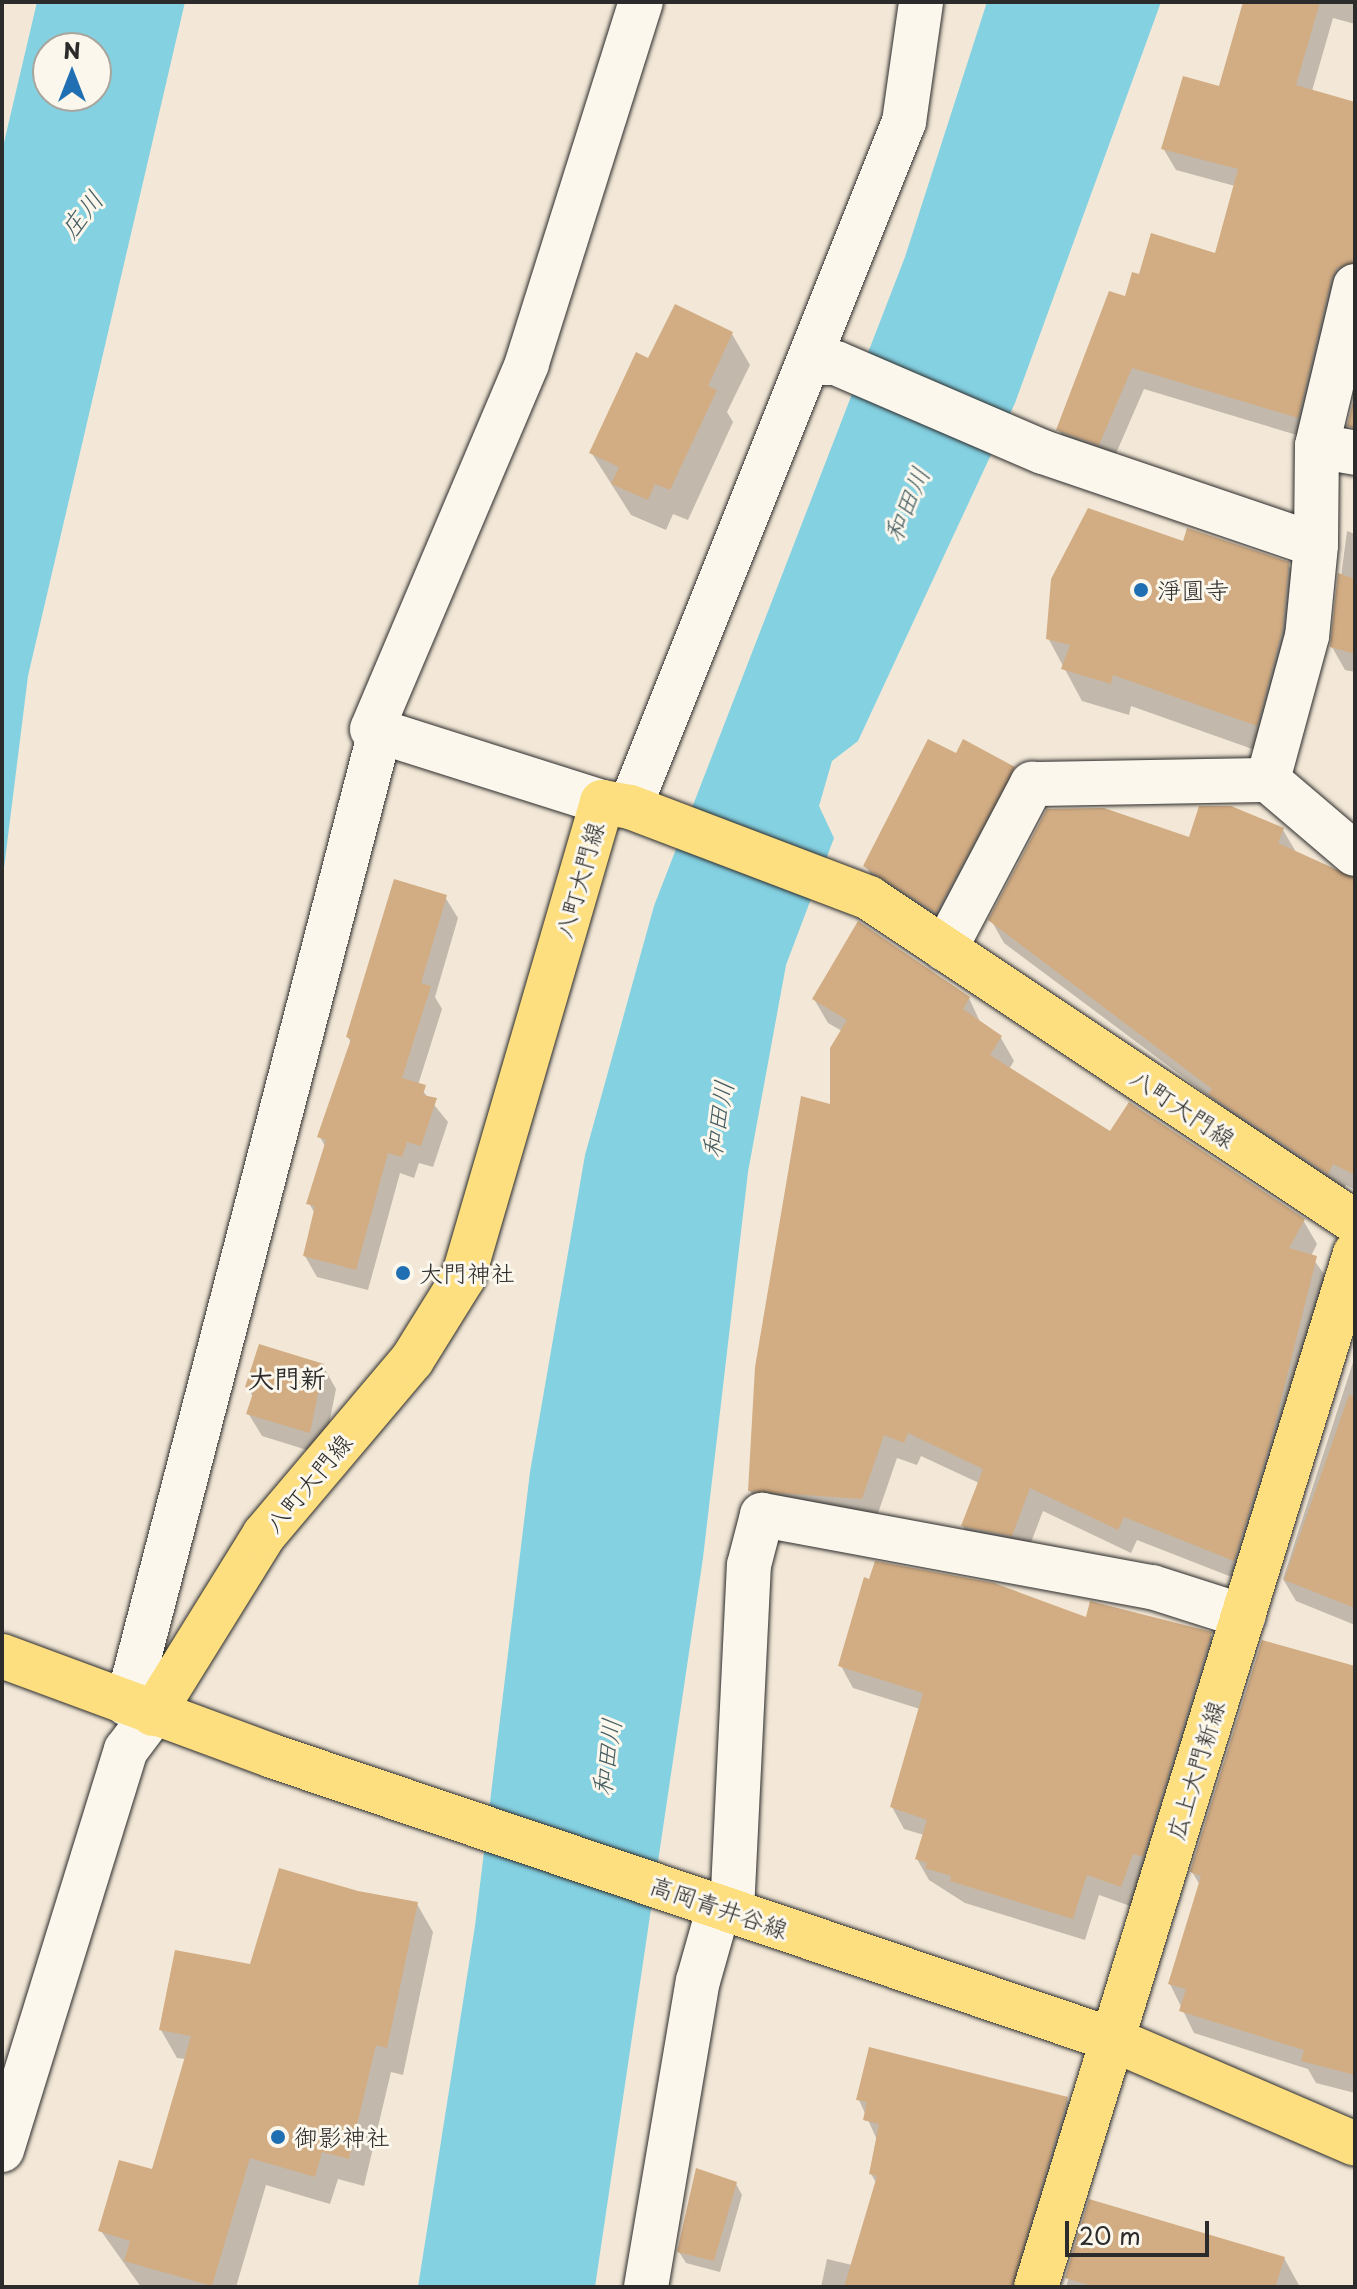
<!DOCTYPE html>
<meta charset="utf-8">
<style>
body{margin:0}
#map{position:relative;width:1357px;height:2289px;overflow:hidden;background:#f3e8d7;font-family:"Playpen Sans","Klee One",sans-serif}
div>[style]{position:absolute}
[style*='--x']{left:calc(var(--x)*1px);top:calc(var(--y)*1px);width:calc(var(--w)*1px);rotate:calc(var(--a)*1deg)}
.water>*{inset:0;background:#84d1e2}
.shadow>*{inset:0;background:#0003}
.building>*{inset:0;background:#d2ad84}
.roads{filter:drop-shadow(0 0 2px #2b2b2b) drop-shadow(0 0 2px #2b2b2b)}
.minor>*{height:44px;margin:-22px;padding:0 22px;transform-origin:22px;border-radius:22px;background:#fbf7ec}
.major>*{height:44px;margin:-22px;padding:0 22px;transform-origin:22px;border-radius:22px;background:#fddf80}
.dots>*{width:22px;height:22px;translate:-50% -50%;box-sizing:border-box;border:4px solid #fbf7ec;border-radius:50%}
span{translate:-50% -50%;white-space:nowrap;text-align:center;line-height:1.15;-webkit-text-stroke:6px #fbf7ec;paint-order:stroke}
.poi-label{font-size:24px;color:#2b2b2b}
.left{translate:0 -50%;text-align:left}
.street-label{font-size:24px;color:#2b2b2b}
.water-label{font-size:26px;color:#465d62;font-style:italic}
.neighbourhood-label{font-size:26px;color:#2b2b2b;font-weight:700}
.frame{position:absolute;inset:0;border:4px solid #2b2b2b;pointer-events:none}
.north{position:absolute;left:32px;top:32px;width:80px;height:80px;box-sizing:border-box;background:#fbf7ec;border:2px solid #a8a59f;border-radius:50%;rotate:0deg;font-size:22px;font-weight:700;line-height:32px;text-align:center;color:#2b2b2b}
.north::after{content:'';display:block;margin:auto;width:28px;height:36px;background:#1f6fb2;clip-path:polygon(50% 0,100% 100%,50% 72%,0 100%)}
.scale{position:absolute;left:1065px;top:2221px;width:144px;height:36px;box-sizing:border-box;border:4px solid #2b2b2b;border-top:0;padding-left:10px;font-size:24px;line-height:28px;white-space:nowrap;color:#2b2b2b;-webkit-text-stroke:6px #fbf7ec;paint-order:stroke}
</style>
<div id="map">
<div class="water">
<i style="clip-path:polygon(evenodd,37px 2px,185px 2px,28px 676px,2px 884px,2px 151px,37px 2px,48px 48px,96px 48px,96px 96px,48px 96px,48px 48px)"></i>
<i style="clip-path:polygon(987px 2px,1161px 2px,1015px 403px,858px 741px,832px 761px,819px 806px,834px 838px,786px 965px,748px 1172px,703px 1558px,595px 2287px,418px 2287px,475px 1926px,530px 1472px,585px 1155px,654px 906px,905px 257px)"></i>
</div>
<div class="shadow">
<i style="clip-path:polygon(1244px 2px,1355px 2px,1355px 24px,1333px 18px,1312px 91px,1355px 104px,1355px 289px,1310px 439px,1144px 389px,1111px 465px,1071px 452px,1059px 430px,1140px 277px,1216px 255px,1235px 186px,1176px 170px,1163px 148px,1220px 88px)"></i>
<i style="clip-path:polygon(732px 334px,750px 365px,727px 412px,733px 422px,688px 520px,673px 514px,666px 530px,631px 515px,591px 452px,649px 361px)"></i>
<i style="clip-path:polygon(1347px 531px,1355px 534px,1355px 672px,1345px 670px,1332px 647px)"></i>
<i style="clip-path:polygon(1184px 544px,1288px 564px,1307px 596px,1275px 757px,1131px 706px,1129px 715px,1082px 701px,1048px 638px)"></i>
<i style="clip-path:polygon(956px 756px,1013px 768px,1033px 802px,955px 945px,885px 900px,866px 866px)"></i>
<i style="clip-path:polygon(1283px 830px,1296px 852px,1355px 882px,1355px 1190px,1346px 1185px,1341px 1195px,1004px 943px,991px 920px,1191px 840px)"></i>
<i style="clip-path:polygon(445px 897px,458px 918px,435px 997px,442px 1009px,418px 1085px,448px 1122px,433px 1167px,419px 1163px,414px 1178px,400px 1173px,368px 1290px,317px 1277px,305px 1256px,315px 1214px,309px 1203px,326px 1148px,320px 1137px,351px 1043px,348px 1037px)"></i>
<i style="clip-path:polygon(969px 998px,981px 1024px,1001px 1038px,1014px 1061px,1009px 1069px,1111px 1134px,1303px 1220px,1317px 1244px,1311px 1256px,1329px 1281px,1247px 1583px,1137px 1540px,1131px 1553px,1043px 1511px,1025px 1558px,977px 1550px,963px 1526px,979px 1483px,921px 1456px,917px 1465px,897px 1458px,875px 1522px,764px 1515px,750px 1491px,832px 1106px,842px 1031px,828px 1023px,814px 999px)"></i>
<i style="clip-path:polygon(1355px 1356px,1355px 1625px,1296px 1601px,1283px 1579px)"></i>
<i style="clip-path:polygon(323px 1366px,336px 1389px,323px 1455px,262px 1436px,248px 1413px,254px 1398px,247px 1387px)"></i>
<i style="clip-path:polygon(1087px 1620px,1210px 1634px,1223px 1656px,1133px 1907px,1099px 1895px,1085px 1940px,965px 1903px,929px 1880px,917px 1859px,924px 1835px,904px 1829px,892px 1807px,920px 1709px,853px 1688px,841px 1666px)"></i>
<i style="clip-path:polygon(1355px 1669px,1355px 2093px,1316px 2083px,1308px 2069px,1194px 2033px,1170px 1984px,1200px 1885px,1192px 1872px)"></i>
<i style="clip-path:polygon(358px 1893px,417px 1904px,433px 1932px,403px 2075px,391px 2072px,364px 2186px,338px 2179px,330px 2204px,266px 2185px,236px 2287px,141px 2287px,101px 2231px,153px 2172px,186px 2059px,177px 2058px,161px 2030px)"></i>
<i style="clip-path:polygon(1067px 2099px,1081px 2122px,1030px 2287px,821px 2287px,827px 2259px,852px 2265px,877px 2184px,871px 2174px,878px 2142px,859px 2100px)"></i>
<i style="clip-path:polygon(736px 2184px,742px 2195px,720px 2272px,686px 2263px,679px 2252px)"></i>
<i style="clip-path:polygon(1091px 2201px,1284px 2258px,1300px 2287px,1066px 2287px)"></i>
</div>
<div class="building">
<i style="clip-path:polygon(1243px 2px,1320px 2px,1296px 85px,1355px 102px,1355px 262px,1337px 268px,1331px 280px,1298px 418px,1132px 368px,1099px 445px,1056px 430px,1109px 291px,1125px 296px,1132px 272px,1139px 274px,1151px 233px,1215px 253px,1238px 169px,1161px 149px,1183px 76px,1219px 86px)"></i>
<i style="clip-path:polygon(675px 304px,733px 332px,708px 386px,717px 390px,670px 490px,655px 484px,648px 500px,611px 484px,619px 467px,589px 453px,636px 352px,648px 358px)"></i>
<i style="clip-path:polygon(1355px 394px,1355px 428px,1347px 426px)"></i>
<i style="clip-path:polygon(1088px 508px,1183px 541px,1187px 528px,1289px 562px,1282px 631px,1257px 726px,1113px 675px,1111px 684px,1061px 669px,1070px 645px,1046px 639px,1051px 579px)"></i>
<i style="clip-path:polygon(1338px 573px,1355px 579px,1355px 654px,1330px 647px)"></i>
<i style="clip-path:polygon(928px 739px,956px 753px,963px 739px,1015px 767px,936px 913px,863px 866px)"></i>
<i style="clip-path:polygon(1199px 806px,1231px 806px,1284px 828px,1278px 843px,1355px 878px,1355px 1175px,1333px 1164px,1328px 1174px,1208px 1094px,1212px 1089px,988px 920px,1047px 809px,1104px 808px,1189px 837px)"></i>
<i style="clip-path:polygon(394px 879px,447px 895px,421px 983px,431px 986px,402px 1078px,426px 1085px,423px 1095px,437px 1098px,421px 1146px,407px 1142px,402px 1157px,388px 1153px,356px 1270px,303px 1256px,315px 1206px,306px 1204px,326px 1140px,317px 1137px,351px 1039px,346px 1037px)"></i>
<i style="clip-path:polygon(858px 921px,970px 997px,963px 1009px,1002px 1036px,990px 1055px,1110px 1131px,1129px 1102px,1305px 1219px,1289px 1248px,1317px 1256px,1270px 1444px,1234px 1561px,1124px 1517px,1118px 1530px,1030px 1488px,1012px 1536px,961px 1526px,983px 1469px,908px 1433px,904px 1443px,884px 1435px,862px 1499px,748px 1491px,755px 1367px,801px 1096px,830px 1104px,830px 1048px,847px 1020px,812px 999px)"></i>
<i style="clip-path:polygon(259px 1344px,324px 1364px,310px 1433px,246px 1414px,254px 1390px,245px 1387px)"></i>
<i style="clip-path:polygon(1349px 1395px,1355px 1396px,1355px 1608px,1284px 1580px)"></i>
<i style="clip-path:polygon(875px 1561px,994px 1583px,1086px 1617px,1090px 1601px,1212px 1632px,1143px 1857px,1133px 1854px,1121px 1887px,1087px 1875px,1073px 1919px,950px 1881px,951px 1876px,925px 1868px,927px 1863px,915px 1859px,927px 1820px,890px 1807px,923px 1693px,838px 1666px,864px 1577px,869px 1579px)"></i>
<i style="clip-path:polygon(1262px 1640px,1355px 1666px,1355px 2075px,1301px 2061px,1304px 2050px,1179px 2011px,1186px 1989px,1168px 1984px,1201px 1876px,1190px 1872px)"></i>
<i style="clip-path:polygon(279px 1868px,358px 1891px,418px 1902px,387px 2048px,376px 2045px,349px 2159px,322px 2152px,315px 2177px,250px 2158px,212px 2286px,124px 2261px,130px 2241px,98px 2231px,119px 2160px,152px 2169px,191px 2036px,159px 2030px,175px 1950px,250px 1964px)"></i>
<i style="clip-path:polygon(869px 2047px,1068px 2097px,1012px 2287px,844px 2287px,877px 2176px,869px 2174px,879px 2124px,863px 2120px,867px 2102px,856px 2100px)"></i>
<i style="clip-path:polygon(696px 2168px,737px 2182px,714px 2261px,677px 2252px)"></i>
<i style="clip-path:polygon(1089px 2199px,1285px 2257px,1275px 2287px,1096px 2287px,1065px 2278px)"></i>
</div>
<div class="roads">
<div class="minor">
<i style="--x:1355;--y:286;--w:164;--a:103.4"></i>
<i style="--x:1317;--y:446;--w:99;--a:90.6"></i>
<i style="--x:1316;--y:545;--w:91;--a:95.6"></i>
<i style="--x:1307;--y:636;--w:149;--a:105.2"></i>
<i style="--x:1268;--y:780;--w:114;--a:40.4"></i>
<i style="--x:808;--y:363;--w:28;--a:0"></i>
<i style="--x:836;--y:363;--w:225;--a:23.3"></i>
<i style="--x:1043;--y:452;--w:288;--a:18.8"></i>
<i style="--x:1317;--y:446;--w:39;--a:10"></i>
<i style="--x:602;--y:802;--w:241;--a:-162.4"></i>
<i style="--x:372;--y:729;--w:397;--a:-67"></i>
<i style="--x:527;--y:363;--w:379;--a:-72.5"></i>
<i style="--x:630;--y:807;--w:738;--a:-68.2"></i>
<i style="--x:904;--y:122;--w:121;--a:-81.9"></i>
<i style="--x:945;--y:949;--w:187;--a:-62.2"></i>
<i style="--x:1032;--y:784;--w:236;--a:-1"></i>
<i style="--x:127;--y:1704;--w:1005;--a:-75.42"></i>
<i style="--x:732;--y:1911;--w:346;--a:-87.2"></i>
<i style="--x:749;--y:1565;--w:52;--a:-75.4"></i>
<i style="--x:762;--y:1515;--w:397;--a:10.5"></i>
<i style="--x:1152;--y:1587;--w:96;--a:17.7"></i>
<i style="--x:2;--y:2150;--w:419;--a:-72.8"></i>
<i style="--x:126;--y:1750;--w:45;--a:-53.1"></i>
<i style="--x:646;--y:2287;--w:310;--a:-80.4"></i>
<i style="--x:698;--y:1981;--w:77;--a:-74.2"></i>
</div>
<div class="major">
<i style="--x:2;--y:1656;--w:288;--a:20.3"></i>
<i style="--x:272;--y:1756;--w:889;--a:18.64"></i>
<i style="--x:1114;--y:2040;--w:262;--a:23.3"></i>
<i style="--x:153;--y:1714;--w:211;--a:-58.2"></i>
<i style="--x:264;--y:1535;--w:229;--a:-49.8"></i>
<i style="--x:412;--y:1360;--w:97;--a:-58.1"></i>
<i style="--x:463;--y:1278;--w:496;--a:-73.7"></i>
<i style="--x:602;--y:802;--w:28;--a:10"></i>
<i style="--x:630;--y:807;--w:256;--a:20.8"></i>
<i style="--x:869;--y:898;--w:584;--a:33.69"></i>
<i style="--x:1036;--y:2287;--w:1082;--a:-72.85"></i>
</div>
</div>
<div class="dots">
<i style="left:1141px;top:590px;background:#1f6fb2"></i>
<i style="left:403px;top:1273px;background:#1f6fb2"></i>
<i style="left:278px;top:2137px;background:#1f6fb2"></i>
</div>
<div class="poi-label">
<span class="left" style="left:1157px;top:590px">淨圓寺</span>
<span class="left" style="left:419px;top:1273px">大門神社</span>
<span class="left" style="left:294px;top:2137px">御影神社</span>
</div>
<div class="street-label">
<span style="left:579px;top:880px;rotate:-74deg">八町大門線</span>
<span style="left:1183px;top:1108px;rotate:34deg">八町大門線</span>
<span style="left:308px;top:1483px;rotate:-50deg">八町大門線</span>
<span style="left:1195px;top:1770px;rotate:-73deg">広上大門新線</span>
<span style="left:719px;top:1907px;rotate:19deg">高岡青井谷線</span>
</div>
<div class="water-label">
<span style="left:81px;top:214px;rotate:-52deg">庄川</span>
<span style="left:906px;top:504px;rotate:-67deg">和田川</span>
<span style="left:717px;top:1119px;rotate:-80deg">和田川</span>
<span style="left:606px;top:1757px;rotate:-82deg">和田川</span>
</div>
<div class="neighbourhood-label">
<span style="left:287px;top:1378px">大門新</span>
</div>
<div class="frame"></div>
<div class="north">N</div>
<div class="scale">20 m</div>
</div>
